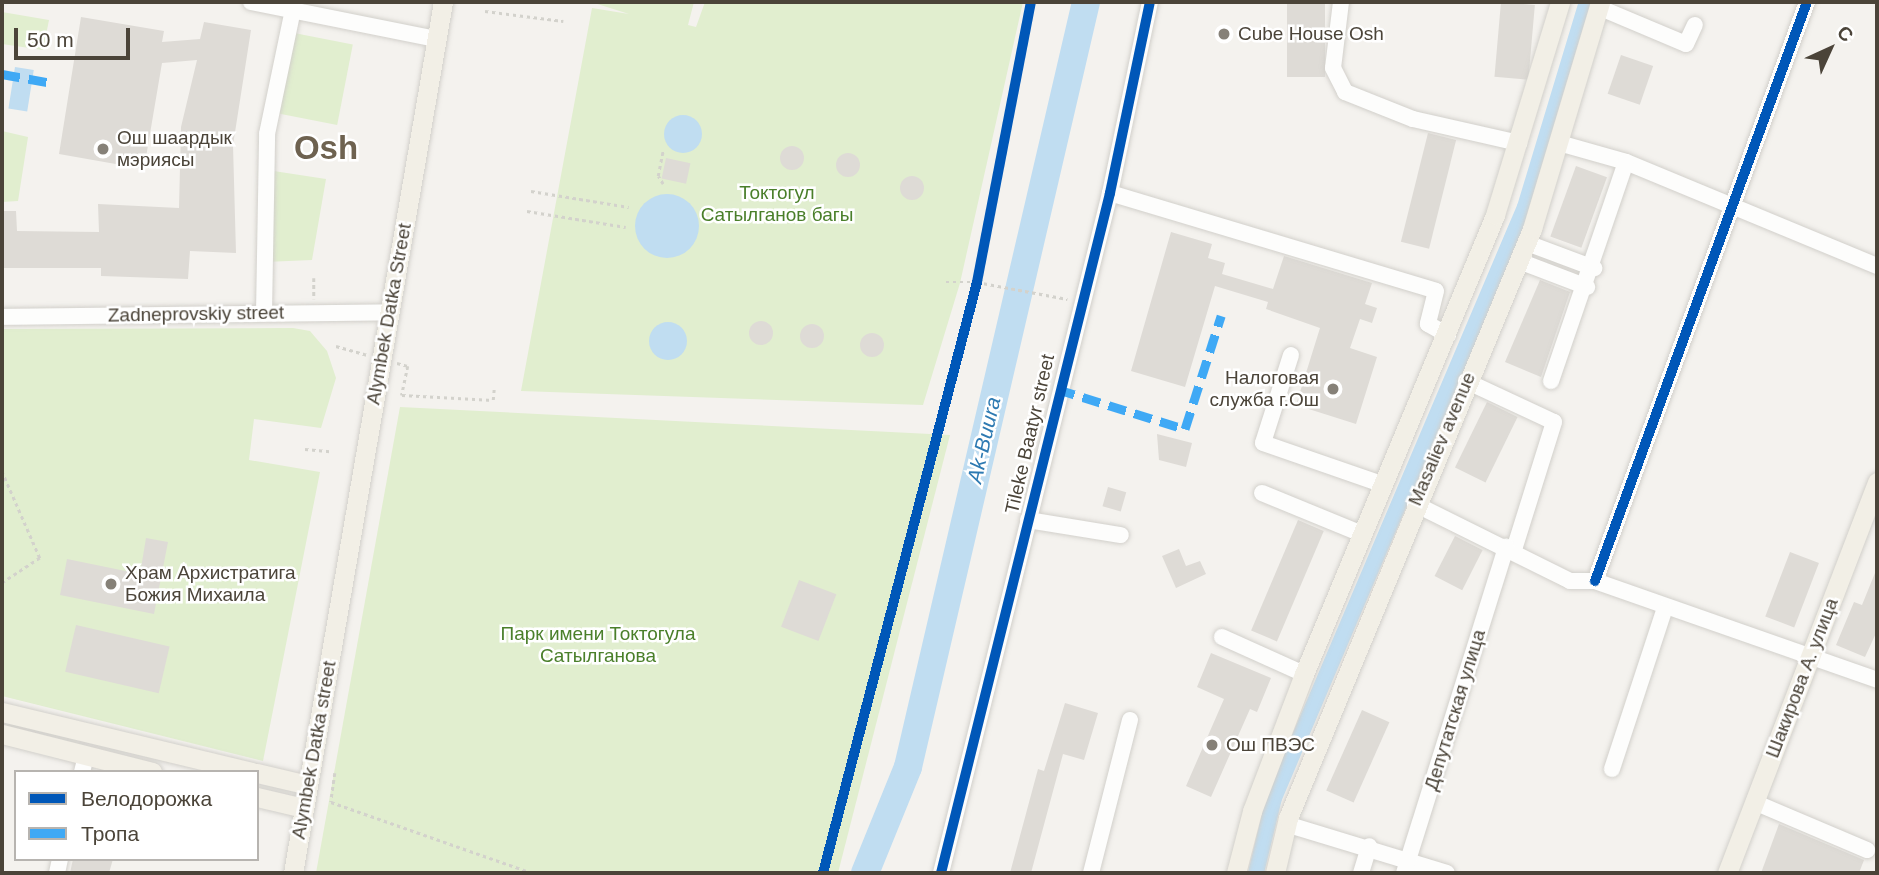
<!DOCTYPE html>
<meta charset="utf-8">
<style>
body{margin:0}
#map{position:relative;width:1879px;height:875px;overflow:hidden;background:#f4f2ee;font-family:Arial,sans-serif}
div>[style]{position:absolute}
[style*='--x']{left:calc(var(--x)*1px);top:calc(var(--y)*1px);width:calc(var(--w)*1px);rotate:calc(var(--a)*1deg)}
.green>*{inset:0;background:#e1eecf;transform-origin:0 0}
.water>*{inset:0;background:#c0ddf1;transform-origin:0 0}
.round{border-radius:50%}
.canal>*{height:16px;margin:-8px;padding:0 8px;transform-origin:8px;border-radius:8px;background:#c0ddf1}
.river>*{height:28px;margin:-14px;padding:0 14px;transform-origin:14px;border-radius:14px;background:#c0ddf1}
.building>*{inset:0;background:#dedbd6;transform-origin:0 0}
.path>*{height:2.5px;margin-top:-1.25px;transform-origin:0;background:repeating-linear-gradient(90deg,#d3d2cc 0 3.5px,transparent 0 7px)}
.roads{filter:drop-shadow(0 0 2px #d2d0cb) drop-shadow(0 0 2px #d2d0cb)}
.minor>*{height:16px;margin:-8px;padding:0 8px;transform-origin:8px;border-radius:8px;background:#fdfdfc}
.major>*{height:19px;margin:-9.5px;padding:0 9.5px;transform-origin:9.5px;border-radius:9.5px;background:#f2efe6}
.quiet>*{height:9px;margin-top:-4.5px;transform-origin:0;background:repeating-linear-gradient(90deg,#3fa9f5 0 18px,transparent 0 27px)}
.cycleway>*{height:10px;margin:-5px;padding:0 5px;transform-origin:5px;border-radius:5px;background:#0057b8}
.dots>*{width:19px;height:19px;translate:-50% -50%;box-sizing:border-box;border:4px solid #fff;border-radius:50%}
span{translate:-50% -50%;white-space:nowrap;text-align:center;line-height:1.15;-webkit-text-stroke:5px #fff;paint-order:stroke}
.poi-label{font-size:19px;color:#4b4439}
.left{translate:0 -50%;text-align:left}
.right{translate:-100% -50%;text-align:right}
.park-label{font-size:19px;color:#4a7f2a}
.street-label{font-size:19px;color:#4b4439}
.water-label{font-size:21px;color:#2e7ab2;font-style:italic}
.town-label{font-size:33px;color:#6e6250;font-weight:700}
.frame{position:absolute;inset:0;border:4px solid #4b4439;pointer-events:none}
.legend{position:absolute;left:14px;top:770px;width:245px;height:91px;box-sizing:border-box;background:#fff;border:2px solid #b7b4b0;margin:0;padding:9px 12px;list-style:none;font-size:21px;color:#4b4439}
.legend li{display:flex;align-items:center;gap:14px;height:35px}
.legend b{width:35px;border:2px solid #b7b4b0}
.north{position:absolute;left:1795px;top:14px;width:70px;height:70px;-webkit-text-stroke:5px #fff;paint-order:stroke;rotate:45deg;font-size:19px;font-weight:700;line-height:28px;text-align:center;color:#4b4439}
.north::after{content:'';display:block;margin:auto;width:24px;height:32px;background:#4b4439;clip-path:polygon(50% 0,100% 100%,50% 72%,0 100%)}
.scale{position:absolute;left:14px;top:28px;width:116px;height:32px;box-sizing:border-box;border:4px solid #4b4439;border-top:0;padding-left:9px;font-size:21px;line-height:24px;white-space:nowrap;color:#4b4439;-webkit-text-stroke:5px #fff;paint-order:stroke}
</style>
<div id="map">
<div class="green">
<i style="clip-path:polygon(591px 2px,694px 2px,688px 25px,696px 27px,705px 2px,1023px 2px,960px 283px,923px 405px,521px 391px,592px 8px,629px 14px)"></i>
<i style="clip-path:polygon(2px 12px,49px 20px,43px 50px,2px 44px)"></i>
<i style="left:289px;top:32px;width:65px;height:82px;rotate:11deg"></i>
<i style="clip-path:polygon(2px 131px,28px 137px,18px 201px,2px 202px)"></i>
<i style="clip-path:polygon(267px 170px,326px 179px,312px 260px,265px 262px)"></i>
<i style="clip-path:polygon(293px 328px,310px 331px,327px 351px,336px 378px,321px 428px,254px 419px,249px 460px,320px 472px,263px 761px,2px 696px,2px 329px)"></i>
<i style="clip-path:polygon(400px 407px,950px 435px,838px 873px,316px 873px)"></i>
</div>
<div class="water">
<i style="left:15px;top:67px;width:19px;height:42px;rotate:9deg"></i>
<i class="round" style="left:664px;top:115px;width:38px;height:38px"></i>
<i class="round" style="left:635px;top:194px;width:64px;height:64px"></i>
<i class="round" style="left:649px;top:322px;width:38px;height:38px"></i>
</div>
<div class="canal">
<i style="--x:1256;--y:873;--w:77;--a:-76.5"></i>
<i style="--x:1274;--y:798;--w:642;--a:-66.99"></i>
<i style="--x:1525;--y:207;--w:214;--a:-73.2"></i>
</div>
<div class="river">
<i style="--x:865;--y:873;--w:114;--a:-67.9"></i>
<i style="--x:908;--y:767;--w:785;--a:-76.9"></i>
</div>
<div class="building">
<i style="left:1287px;top:2px;width:38px;height:75px"></i>
<i style="left:1501px;top:2px;width:34px;height:75px;rotate:5deg"></i>
<i style="clip-path:polygon(81px 17px,164px 31px,162px 42px,200px 39px,204px 22px,251px 30px,233px 145px,236px 253px,190px 251px,188px 279px,101px 276px,101px 268px,2px 268px,2px 211px,16px 211px,17px 231px,99px 232px,98px 204px,179px 208px,181px 127px,197px 60px,162px 63px,144px 169px,59px 154px)"></i>
<i style="left:1621px;top:55px;width:34px;height:41px;rotate:19deg"></i>
<i style="left:1428px;top:133px;width:29px;height:112px;rotate:14deg"></i>
<i class="round" style="left:780px;top:146px;width:24px;height:24px"></i>
<i class="round" style="left:836px;top:153px;width:24px;height:24px"></i>
<i style="left:666px;top:158px;width:25px;height:21px;rotate:12deg"></i>
<i style="left:1576px;top:166px;width:33px;height:75px;rotate:20deg"></i>
<i class="round" style="left:900px;top:176px;width:24px;height:24px"></i>
<i style="clip-path:polygon(1171px 232px,1212px 244px,1208px 258px,1225px 263px,1222px 274px,1273px 289px,1284px 256px,1372px 283px,1365px 304px,1377px 308px,1372px 323px,1360px 319px,1350px 348px,1377px 357px,1356px 424px,1296px 405px,1320px 328px,1266px 309px,1268px 302px,1215px 286px,1185px 387px,1131px 371px)"></i>
<i style="clip-path:polygon(1540px 280px,1570px 292px,1541px 377px,1505px 362px)"></i>
<i class="round" style="left:749px;top:321px;width:24px;height:24px"></i>
<i class="round" style="left:800px;top:324px;width:24px;height:24px"></i>
<i class="round" style="left:860px;top:333px;width:24px;height:24px"></i>
<i style="left:1487px;top:402px;width:34px;height:73px;rotate:26deg"></i>
<i style="clip-path:polygon(1157px 434px,1192px 443px,1186px 467px,1159px 460px)"></i>
<i style="left:1108px;top:487px;width:19px;height:20px;rotate:16deg"></i>
<i style="left:1298px;top:520px;width:28px;height:120px;rotate:23deg"></i>
<i style="left:1455px;top:536px;width:31px;height:45px;rotate:27deg"></i>
<i style="clip-path:polygon(146px 538px,168px 542px,154px 614px,60px 595px,67px 559px,140px 574px)"></i>
<i style="clip-path:polygon(1179px 549px,1186px 566px,1200px 561px,1206px 574px,1176px 588px,1162px 556px)"></i>
<i style="left:1790px;top:552px;width:31px;height:69px;rotate:21deg"></i>
<i style="clip-path:polygon(1877px 568px,1877px 631px,1865px 657px,1836px 645px,1854px 602px,1862px 605px)"></i>
<i style="left:799px;top:580px;width:40px;height:50px;rotate:21deg"></i>
<i style="left:76px;top:625px;width:96px;height:48px;rotate:13deg"></i>
<i style="clip-path:polygon(1211px 653px,1271px 678px,1257px 712px,1250px 709px,1211px 797px,1186px 786px,1224px 699px,1197px 687px)"></i>
<i style="clip-path:polygon(1065px 703px,1098px 713px,1084px 760px,1063px 754px,1031px 873px,1010px 873px,1038px 769px,1044px 771px)"></i>
<i style="left:1362px;top:710px;width:30px;height:88px;rotate:24deg"></i>
<i style="clip-path:polygon(1779px 824px,1864px 860px,1859px 873px,1761px 873px)"></i>
<i style="clip-path:polygon(73px 859px,113px 859px,109px 873px,70px 873px)"></i>
</div>
<div class="path">
<i style="--x:485;--y:11;--w:79;--a:7.3"></i>
<i style="--x:663;--y:184;--w:9;--a:-122"></i>
<i style="--x:658;--y:176;--w:25;--a:-79"></i>
<i style="--x:531;--y:191;--w:99;--a:9.3"></i>
<i style="--x:527;--y:211;--w:100;--a:9.2"></i>
<i style="--x:314;--y:278;--w:21;--a:90"></i>
<i style="--x:946;--y:282;--w:31;--a:0"></i>
<i style="--x:977;--y:282;--w:92;--a:10.7"></i>
<i style="--x:336;--y:346;--w:32;--a:16"></i>
<i style="--x:397;--y:363;--w:11;--a:15"></i>
<i style="--x:408;--y:366;--w:30;--a:102"></i>
<i style="--x:402;--y:395;--w:91;--a:3.1"></i>
<i style="--x:493;--y:400;--w:11;--a:-85"></i>
<i style="--x:305;--y:449;--w:25;--a:5"></i>
<i style="--x:2;--y:471;--w:95;--a:66.4"></i>
<i style="--x:40;--y:558;--w:45;--a:146.7"></i>
<i style="--x:335;--y:773;--w:29;--a:98"></i>
<i style="--x:331;--y:802;--w:214;--a:19.4"></i>
</div>
<div class="roads">
<div class="minor">
<i style="--x:251;--y:2;--w:189;--a:11.3"></i>
<i style="--x:1341;--y:2;--w:66;--a:96.9"></i>
<i style="--x:1333;--y:68;--w:27;--a:63"></i>
<i style="--x:1345;--y:92;--w:73;--a:21.7"></i>
<i style="--x:1413;--y:119;--w:109;--a:12.8"></i>
<i style="--x:1598;--y:7;--w:95;--a:22.8"></i>
<i style="--x:1686;--y:44;--w:21;--a:-65"></i>
<i style="--x:1559;--y:143;--w:70;--a:15.8"></i>
<i style="--x:1626;--y:162;--w:272;--a:22.5"></i>
<i style="--x:1110;--y:193;--w:340;--a:16.7"></i>
<i style="--x:1436;--y:291;--w:34;--a:104"></i>
<i style="--x:1428;--y:324;--w:23;--a:29"></i>
<i style="--x:1527;--y:243;--w:72;--a:20.5"></i>
<i style="--x:1519;--y:261;--w:73;--a:20.9"></i>
<i style="--x:264;--y:313;--w:179;--a:-89"></i>
<i style="--x:267;--y:134;--w:127;--a:-78.2"></i>
<i style="--x:2;--y:317;--w:388;--a:-0.7"></i>
<i style="--x:1291;--y:355;--w:92;--a:107.7"></i>
<i style="--x:1263;--y:443;--w:128;--a:19.1"></i>
<i style="--x:1466;--y:381;--w:97;--a:25"></i>
<i style="--x:1554;--y:422;--w:134;--a:107.4"></i>
<i style="--x:1551;--y:381;--w:231;--a:-71.1"></i>
<i style="--x:1262;--y:493;--w:108;--a:22.3"></i>
<i style="--x:1415;--y:504;--w:173;--a:26.4"></i>
<i style="--x:1570;--y:581;--w:25;--a:0"></i>
<i style="--x:1595;--y:581;--w:299;--a:19.3"></i>
<i style="--x:1028;--y:520;--w:94;--a:9.2"></i>
<i style="--x:1595;--y:581;--w:617;--a:-69.89"></i>
<i style="--x:1222;--y:637;--w:90;--a:24.3"></i>
<i style="--x:1612;--y:769;--w:169;--a:-71.8"></i>
<i style="--x:82;--y:772;--w:16;--a:-76"></i>
<i style="--x:1754;--y:802;--w:123;--a:23"></i>
<i style="--x:1286;--y:824;--w:168;--a:16.9"></i>
<i style="--x:57;--y:873;--w:14;--a:-78"></i>
<i style="--x:941;--y:873;--w:701;--a:-76.04"></i>
<i style="--x:1110;--y:193;--w:195;--a:-78.2"></i>
<i style="--x:1091;--y:873;--w:158;--a:-75.7"></i>
<i style="--x:1361;--y:873;--w:28;--a:-73"></i>
<i style="--x:1404;--y:873;--w:342;--a:-72.6"></i>
</div>
<div class="major">
<i style="--x:2;--y:712;--w:257;--a:13.5"></i>
<i style="--x:2;--y:734;--w:155;--a:14.2"></i>
<i style="--x:257;--y:773;--w:52;--a:13.2"></i>
<i style="--x:257;--y:797;--w:48;--a:13.2"></i>
<i style="--x:293;--y:873;--w:884;--a:-80.23"></i>
<i style="--x:1236;--y:873;--w:64;--a:-75.5"></i>
<i style="--x:1252;--y:811;--w:147;--a:-69.2"></i>
<i style="--x:1304;--y:674;--w:497;--a:-67.4"></i>
<i style="--x:1495;--y:215;--w:223;--a:-73"></i>
<i style="--x:1275;--y:873;--w:57;--a:-76.7"></i>
<i style="--x:1288;--y:818;--w:638;--a:-67.5"></i>
<i style="--x:1532;--y:229;--w:237;--a:-73.3"></i>
<i style="--x:1727;--y:873;--w:419;--a:-69"></i>
</div>
</div>
<div class="quiet">
<i style="--x:2;--y:74;--w:46;--a:10.1"></i>
<i style="--x:1057;--y:389;--w:134;--a:17.4"></i>
<i style="--x:1185;--y:429;--w:119;--a:-72.3"></i>
</div>
<div class="cycleway">
<i style="--x:1595;--y:581;--w:617;--a:-69.89"></i>
<i style="--x:823;--y:873;--w:611;--a:-75.39"></i>
<i style="--x:977;--y:282;--w:285;--a:-79.1"></i>
<i style="--x:941;--y:873;--w:701;--a:-76.04"></i>
<i style="--x:1110;--y:193;--w:195;--a:-78.2"></i>
</div>
<div class="dots">
<i style="left:1224px;top:34px;background:#868178"></i>
<i style="left:103px;top:149px;background:#868178"></i>
<i style="left:1333px;top:389px;background:#868178"></i>
<i style="left:111px;top:584px;background:#868178"></i>
<i style="left:1212px;top:745px;background:#868178"></i>
</div>
<div class="poi-label">
<span class="left" style="left:1238px;top:34px">Cube House Osh</span>
<span class="left" style="left:117px;top:149px">Ош шаардык<br>мэриясы</span>
<span class="right" style="left:1319px;top:389px">Налоговая<br>служба г.Ош</span>
<span class="left" style="left:125px;top:584px">Храм Архистратига<br>Божия Михаила</span>
<span class="left" style="left:1226px;top:745px">Ош ПВЭС</span>
</div>
<div class="park-label">
<span style="left:777px;top:204px">Токтогул<br>Сатылганов багы</span>
<span style="left:598px;top:645px">Парк имени Токтогула<br>Сатылганова</span>
</div>
<div class="street-label">
<span style="left:196px;top:314px;rotate:-1deg">Zadneprovskiy street</span>
<span style="left:389px;top:314px;rotate:-80deg">Alymbek Datka Street</span>
<span style="left:1030px;top:434px;rotate:-77deg">Tileke Baatyr street</span>
<span style="left:1442px;top:439px;rotate:-67deg">Masaliev avenue</span>
<span style="left:1802px;top:678px;rotate:-69deg">Шакирова А. улица</span>
<span style="left:1455px;top:710px;rotate:-73deg">Депутатская улица</span>
<span style="left:314px;top:750px;rotate:-80deg">Alymbek Datka street</span>
</div>
<div class="water-label">
<span style="left:984px;top:440px;rotate:-77deg">Ak-Buura</span>
</div>
<div class="town-label">
<span style="left:326px;top:148px">Osh</span>
</div>
<div class="frame"></div>
<ul class="legend">
<li><b style="height:9px;background:#0057b8"></b>Велодорожка</li>
<li><b style="height:9px;background:#3fa9f5"></b>Тропа</li>
</ul>
<div class="north">С</div>
<div class="scale">50 m</div>
</div>
